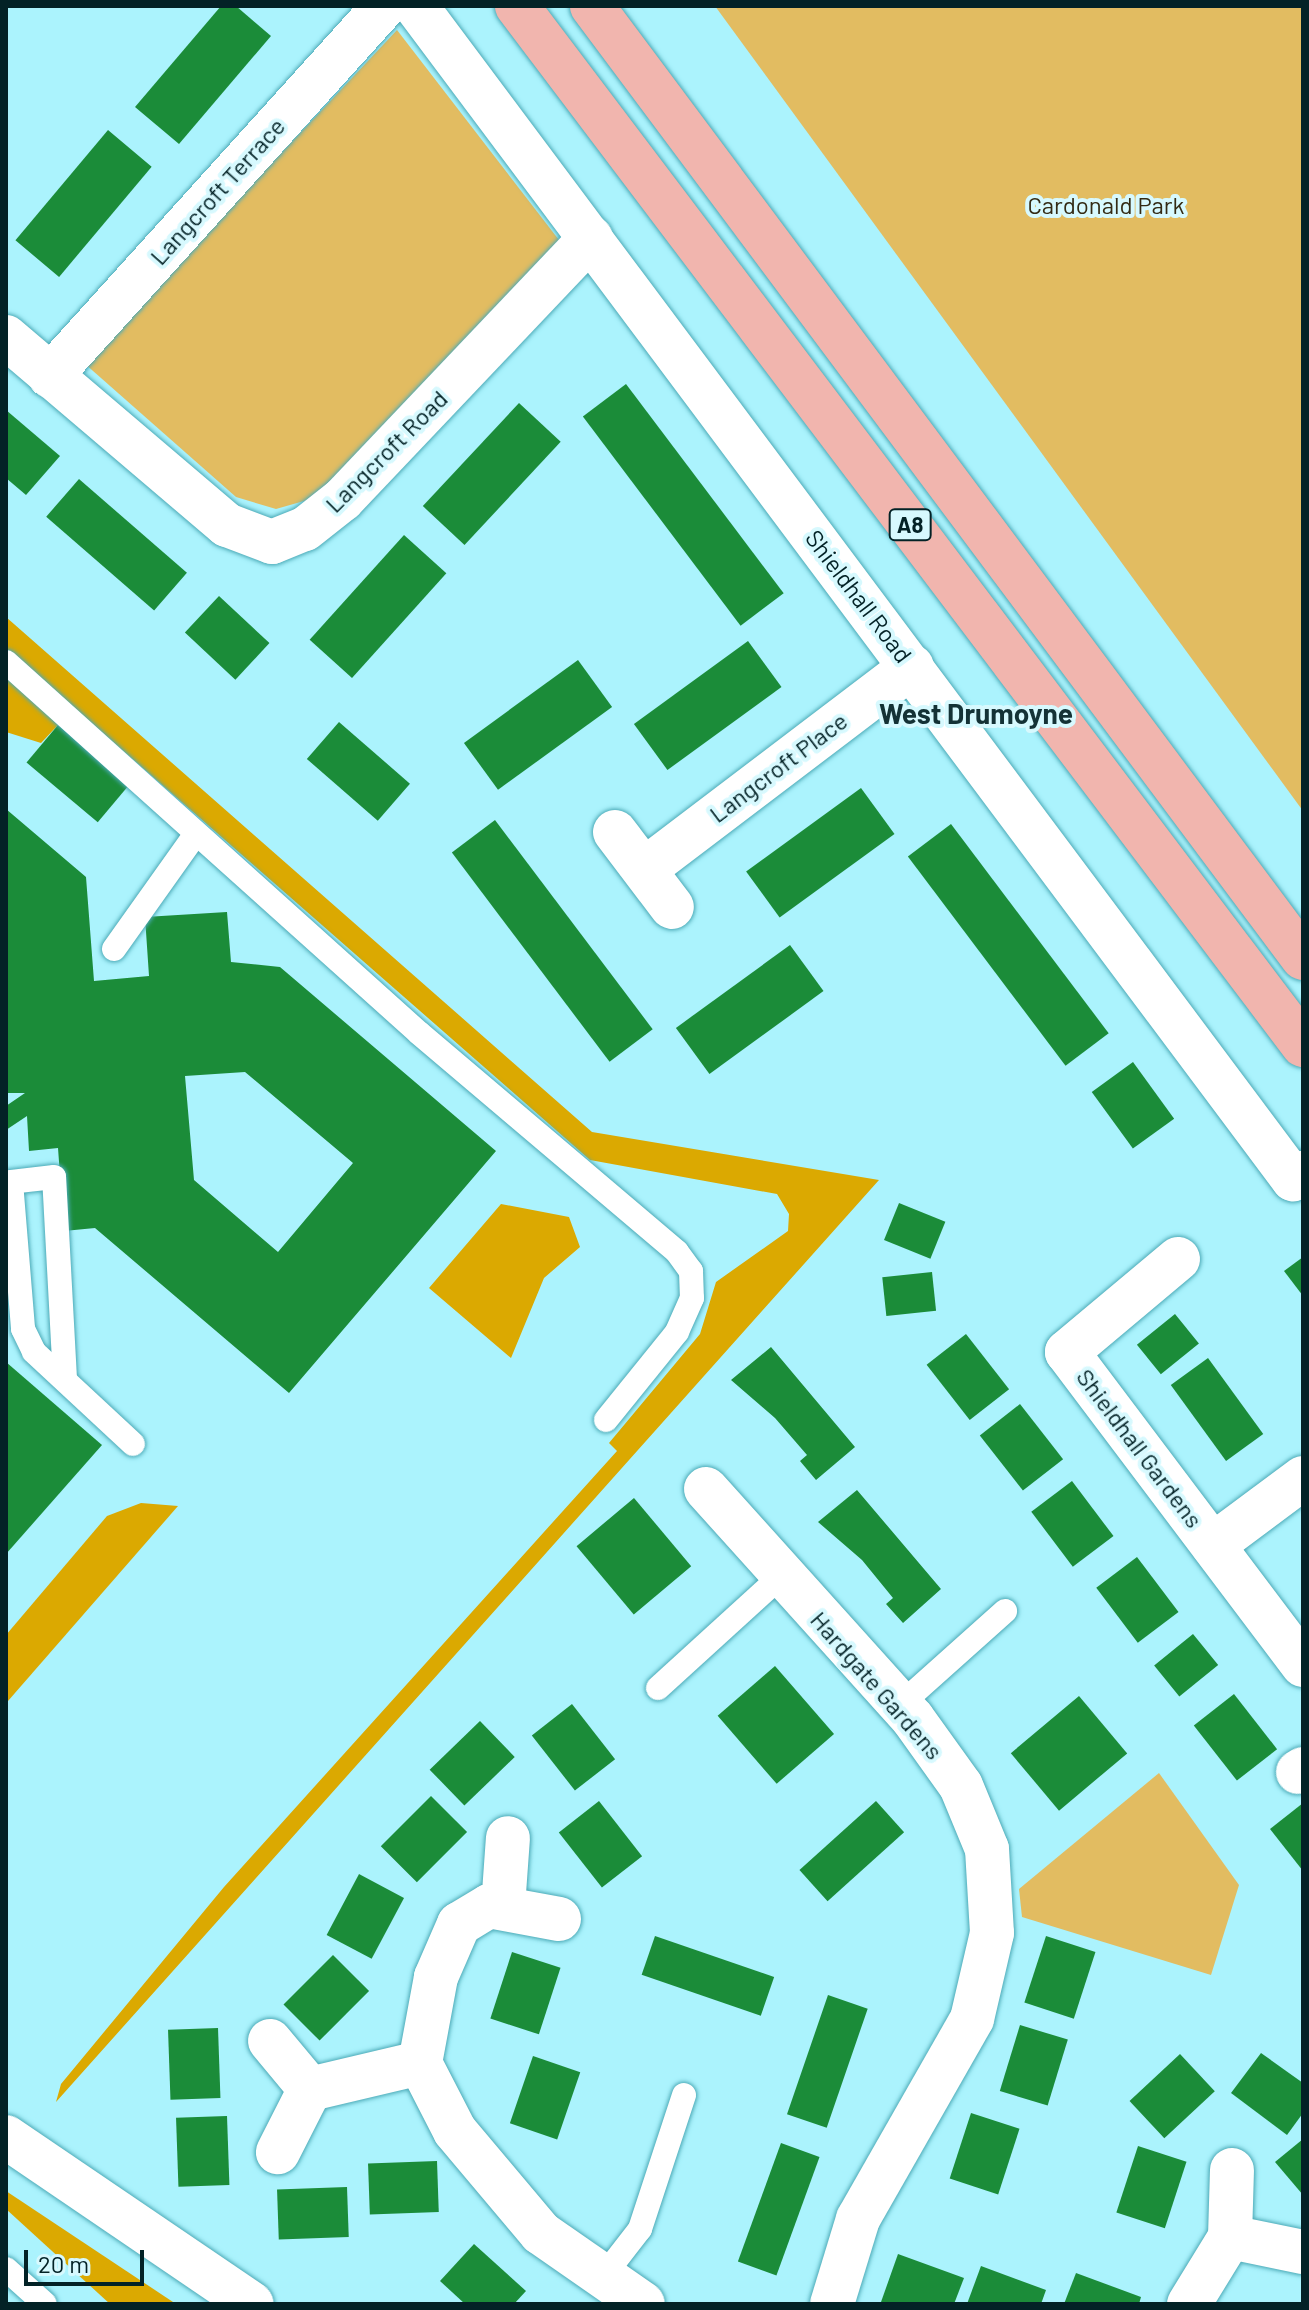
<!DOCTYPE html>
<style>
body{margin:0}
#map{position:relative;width:1309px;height:2310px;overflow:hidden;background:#abf3fd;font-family:Barlow,sans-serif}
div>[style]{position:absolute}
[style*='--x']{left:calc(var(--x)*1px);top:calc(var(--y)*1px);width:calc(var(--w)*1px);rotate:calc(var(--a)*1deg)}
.green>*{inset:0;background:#e2bc61}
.forest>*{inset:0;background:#dba901}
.building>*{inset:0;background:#1b8c39;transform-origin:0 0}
.roads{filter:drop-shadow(0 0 2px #4caab7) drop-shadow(0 0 2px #4caab7)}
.service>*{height:24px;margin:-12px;padding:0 12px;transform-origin:12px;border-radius:12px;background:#fff}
.minor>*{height:44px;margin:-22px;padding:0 22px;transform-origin:22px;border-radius:22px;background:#fff}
.primary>*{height:44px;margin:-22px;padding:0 22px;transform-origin:22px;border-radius:22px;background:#f1b5ae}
span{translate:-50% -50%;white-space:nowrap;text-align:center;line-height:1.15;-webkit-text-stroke:8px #d7f9fe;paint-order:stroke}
.shield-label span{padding:2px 6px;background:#d7f9fe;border:2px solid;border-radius:6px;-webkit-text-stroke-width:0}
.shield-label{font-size:22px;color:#032226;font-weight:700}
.street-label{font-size:24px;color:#032226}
.park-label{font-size:24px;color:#342b15}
.quarter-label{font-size:28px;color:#143236;font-weight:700}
.frame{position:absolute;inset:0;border:8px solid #032226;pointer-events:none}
.scale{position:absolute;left:24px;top:2250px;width:120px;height:36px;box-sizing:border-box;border:4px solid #032226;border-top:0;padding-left:10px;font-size:24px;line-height:28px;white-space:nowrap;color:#032226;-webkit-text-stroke:6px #d7f9fe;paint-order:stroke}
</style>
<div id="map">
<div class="green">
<i style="clip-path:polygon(715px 6px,1303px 6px,1303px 811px)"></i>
<i style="clip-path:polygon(397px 30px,559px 240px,318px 497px,276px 509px,236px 497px,84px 363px)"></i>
<i style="clip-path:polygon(1159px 1773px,1239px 1885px,1211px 1975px,1022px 1917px,1019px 1889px)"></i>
</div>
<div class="forest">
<i style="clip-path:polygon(6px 617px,592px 1132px,879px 1180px,56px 2102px,61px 2084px,224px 1887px,617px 1451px,609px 1443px,700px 1334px,716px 1282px,788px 1231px,789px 1214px,777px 1194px,590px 1160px,6px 648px)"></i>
<i style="clip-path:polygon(6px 675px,58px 725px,41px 743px,6px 732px)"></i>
<i style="clip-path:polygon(501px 1204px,569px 1217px,580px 1247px,544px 1278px,511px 1358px,429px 1288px)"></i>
<i style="clip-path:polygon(141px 1503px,178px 1506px,8px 1701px,6px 1635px,107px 1516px)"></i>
<i style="clip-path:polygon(6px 2191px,176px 2304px,110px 2304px,6px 2209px)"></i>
</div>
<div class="building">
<i style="clip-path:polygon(221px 6px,236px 6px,271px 36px,179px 144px,135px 107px)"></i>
<i style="left:108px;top:130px;width:57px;height:144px;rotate:40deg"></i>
<i style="left:626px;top:384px;width:262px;height:54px;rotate:53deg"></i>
<i style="left:519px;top:403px;width:57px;height:141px;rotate:43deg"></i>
<i style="clip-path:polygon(6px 410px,60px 456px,26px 495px,6px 478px)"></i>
<i style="left:79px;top:479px;width:143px;height:50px;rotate:41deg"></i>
<i style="left:404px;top:535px;width:57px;height:141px;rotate:42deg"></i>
<i style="left:219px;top:596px;width:69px;height:50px;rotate:43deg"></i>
<i style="left:748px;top:641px;width:57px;height:141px;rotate:54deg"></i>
<i style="left:578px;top:660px;width:58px;height:141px;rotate:54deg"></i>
<i style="left:339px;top:722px;width:94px;height:49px;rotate:41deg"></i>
<i style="left:58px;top:725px;width:93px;height:49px;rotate:40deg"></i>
<i style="left:861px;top:788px;width:57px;height:142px;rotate:54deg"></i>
<i style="clip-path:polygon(evenodd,6px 809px,86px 877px,94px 981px,149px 976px,145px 917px,227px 912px,231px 962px,280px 967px,496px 1151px,289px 1393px,95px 1228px,64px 1231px,58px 1148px,29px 1151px,27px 1116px,6px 1130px,6px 1106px,25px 1093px,6px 1093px,6px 809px,245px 1072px,353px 1163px,278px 1252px,194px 1180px,185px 1076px,245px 1072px)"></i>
<i style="left:495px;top:820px;width:262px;height:54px;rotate:53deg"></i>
<i style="left:951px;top:824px;width:262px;height:54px;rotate:53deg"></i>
<i style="left:790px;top:945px;width:57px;height:141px;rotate:54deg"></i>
<i style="left:1133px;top:1062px;width:70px;height:51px;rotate:54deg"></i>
<i style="left:899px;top:1203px;width:50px;height:40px;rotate:22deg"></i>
<i style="clip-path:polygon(1303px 1257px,1303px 1296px,1284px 1271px)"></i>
<i style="left:932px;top:1272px;width:39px;height:50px;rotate:84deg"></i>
<i style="left:1175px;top:1314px;width:38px;height:49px;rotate:51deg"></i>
<i style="left:966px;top:1334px;width:70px;height:50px;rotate:52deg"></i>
<i style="clip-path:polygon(771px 1347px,855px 1447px,816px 1480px,800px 1461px,807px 1455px,775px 1418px,731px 1380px)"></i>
<i style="left:1208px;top:1358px;width:94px;height:46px;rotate:54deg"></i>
<i style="clip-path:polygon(6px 1362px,102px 1445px,6px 1554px)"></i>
<i style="left:1020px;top:1404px;width:70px;height:51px;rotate:52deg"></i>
<i style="left:1072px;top:1481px;width:69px;height:51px;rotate:53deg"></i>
<i style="clip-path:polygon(857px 1490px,941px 1589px,903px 1623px,886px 1604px,893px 1598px,862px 1560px,818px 1522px)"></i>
<i style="left:634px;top:1498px;width:89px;height:75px;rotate:50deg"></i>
<i style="left:1137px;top:1557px;width:69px;height:51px;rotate:53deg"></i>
<i style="left:1193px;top:1634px;width:40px;height:50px;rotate:51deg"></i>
<i style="left:775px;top:1666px;width:90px;height:76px;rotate:49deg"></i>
<i style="left:1234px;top:1694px;width:70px;height:51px;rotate:52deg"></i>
<i style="left:1079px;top:1696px;width:75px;height:89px;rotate:50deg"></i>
<i style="left:572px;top:1704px;width:70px;height:51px;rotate:52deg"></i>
<i style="left:480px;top:1721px;width:50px;height:70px;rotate:46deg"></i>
<i style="left:431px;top:1796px;width:51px;height:71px;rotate:45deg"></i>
<i style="left:599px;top:1801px;width:70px;height:51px;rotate:52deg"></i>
<i style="left:876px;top:1801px;width:42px;height:103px;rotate:48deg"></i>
<i style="clip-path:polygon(1303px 1803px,1303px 1871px,1270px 1829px)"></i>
<i style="left:359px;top:1874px;width:51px;height:69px;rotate:28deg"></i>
<i style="left:655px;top:1936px;width:126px;height:41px;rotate:19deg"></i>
<i style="left:1046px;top:1936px;width:52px;height:70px;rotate:18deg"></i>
<i style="left:512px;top:1952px;width:51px;height:70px;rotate:18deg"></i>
<i style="left:333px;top:1955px;width:51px;height:70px;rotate:45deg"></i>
<i style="left:828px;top:1995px;width:42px;height:126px;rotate:19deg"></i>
<i style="left:1020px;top:2025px;width:50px;height:69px;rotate:17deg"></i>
<i style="left:218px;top:2028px;width:70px;height:50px;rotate:88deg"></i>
<i style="clip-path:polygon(1261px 2053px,1303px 2083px,1303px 2113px,1287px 2135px,1231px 2093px)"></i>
<i style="left:1180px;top:2054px;width:51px;height:69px;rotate:47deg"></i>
<i style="left:533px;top:2056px;width:50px;height:71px;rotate:19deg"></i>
<i style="left:971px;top:2113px;width:51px;height:69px;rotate:18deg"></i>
<i style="left:227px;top:2116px;width:69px;height:51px;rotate:88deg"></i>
<i style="clip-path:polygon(1303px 2139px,1303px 2195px,1275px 2162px)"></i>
<i style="left:781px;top:2143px;width:41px;height:126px;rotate:20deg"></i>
<i style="left:1138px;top:2146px;width:51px;height:70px;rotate:18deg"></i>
<i style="left:437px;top:2161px;width:51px;height:69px;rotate:88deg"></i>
<i style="left:347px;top:2187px;width:50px;height:70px;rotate:88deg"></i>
<i style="clip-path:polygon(474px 2244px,526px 2291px,514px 2304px,465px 2304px,440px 2281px)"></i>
<i style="clip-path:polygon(898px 2254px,964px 2278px,954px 2304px,881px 2302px)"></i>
<i style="clip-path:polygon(981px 2266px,1046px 2290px,1041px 2304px,967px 2304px)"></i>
<i style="clip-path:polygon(1076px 2273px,1141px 2297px,1139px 2304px,1064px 2304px)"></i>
</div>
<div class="roads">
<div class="service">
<i style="--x:6;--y:662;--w:555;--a:41.93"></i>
<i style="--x:419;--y:1033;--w:338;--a:40.3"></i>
<i style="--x:677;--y:1252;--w:24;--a:54"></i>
<i style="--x:691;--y:1271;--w:27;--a:88"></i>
<i style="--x:692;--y:1298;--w:37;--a:114"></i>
<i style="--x:677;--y:1332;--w:113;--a:128.9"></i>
<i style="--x:114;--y:949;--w:140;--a:-54.6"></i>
<i style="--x:65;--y:1379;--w:202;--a:-93.1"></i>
<i style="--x:54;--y:1177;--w:43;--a:173.4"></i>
<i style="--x:11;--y:1182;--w:147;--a:85.3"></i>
<i style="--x:23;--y:1329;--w:25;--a:64"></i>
<i style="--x:34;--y:1352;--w:135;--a:42.9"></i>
<i style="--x:658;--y:1688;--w:166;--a:-42.3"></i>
<i style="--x:900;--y:1705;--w:141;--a:-41.8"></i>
<i style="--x:6;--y:2269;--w:52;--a:41.9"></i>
<i style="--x:602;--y:2278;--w:62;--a:-52.2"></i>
<i style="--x:640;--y:2229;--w:141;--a:-71.8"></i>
</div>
<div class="minor">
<i style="--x:416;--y:6;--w:1465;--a:53.22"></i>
<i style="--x:1293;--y:1179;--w:12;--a:-31"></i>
<i style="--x:6;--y:337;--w:290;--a:40.4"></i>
<i style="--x:227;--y:525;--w:48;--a:20.7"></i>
<i style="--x:272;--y:542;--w:35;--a:-22"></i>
<i style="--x:305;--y:529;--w:48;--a:-38.3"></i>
<i style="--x:343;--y:499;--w:360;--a:-46.5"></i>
<i style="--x:50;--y:376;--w:498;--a:-47.9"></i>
<i style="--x:615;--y:832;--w:94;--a:52.8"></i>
<i style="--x:645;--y:869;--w:335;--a:-37.2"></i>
<i style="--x:1178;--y:1259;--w:145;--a:140"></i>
<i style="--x:1067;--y:1352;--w:392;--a:53"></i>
<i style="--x:706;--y:1489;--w:309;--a:48"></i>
<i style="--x:913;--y:1719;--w:82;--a:54.4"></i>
<i style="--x:961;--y:1786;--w:68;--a:67.6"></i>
<i style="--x:987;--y:1849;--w:84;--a:86.6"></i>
<i style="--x:992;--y:1933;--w:88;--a:103.1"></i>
<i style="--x:972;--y:2019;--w:230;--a:119.7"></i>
<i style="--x:858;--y:2219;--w:89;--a:107"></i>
<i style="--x:1213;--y:1545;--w:112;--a:-36.7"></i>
<i style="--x:1298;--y:1772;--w:6;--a:-31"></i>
<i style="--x:503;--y:1907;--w:69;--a:-85.9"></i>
<i style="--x:559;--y:1919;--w:71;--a:-169.5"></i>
<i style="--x:489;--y:1906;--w:35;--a:149"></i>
<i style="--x:459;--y:1924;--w:58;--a:113.5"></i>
<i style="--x:436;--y:1977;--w:87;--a:100.5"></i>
<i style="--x:420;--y:2063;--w:76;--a:62.8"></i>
<i style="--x:455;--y:2131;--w:133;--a:49.9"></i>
<i style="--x:541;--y:2233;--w:124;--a:34.8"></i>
<i style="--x:270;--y:2041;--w:62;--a:50.2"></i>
<i style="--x:310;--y:2089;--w:71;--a:116.9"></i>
<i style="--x:310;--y:2089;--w:113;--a:-13.3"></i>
<i style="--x:6;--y:2137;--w:297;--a:34.2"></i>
<i style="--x:1230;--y:2237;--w:75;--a:11.6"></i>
<i style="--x:1189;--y:2304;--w:79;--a:-58.5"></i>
<i style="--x:1230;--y:2237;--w:67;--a:-88.3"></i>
</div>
<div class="primary">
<i style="--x:517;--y:6;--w:1303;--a:52.89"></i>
<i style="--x:592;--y:6;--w:1188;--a:53.25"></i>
</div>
</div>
<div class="shield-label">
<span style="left:910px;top:525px">A8</span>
</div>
<div class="street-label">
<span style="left:217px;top:191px;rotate:-48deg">Langcroft Terrace</span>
<span style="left:386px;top:451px;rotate:-45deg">Langcroft Road</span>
<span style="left:859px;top:596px;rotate:53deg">Shieldhall Road</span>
<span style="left:778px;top:767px;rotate:-37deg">Langcroft Place</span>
<span style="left:1140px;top:1448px;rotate:53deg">Shieldhall Gardens</span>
<span style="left:877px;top:1685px;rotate:49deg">Hardgate Gardens</span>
</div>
<div class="park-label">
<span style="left:1106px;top:205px">Cardonald Park</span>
</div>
<div class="quarter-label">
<span style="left:976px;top:713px">West Drumoyne</span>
</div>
<div class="frame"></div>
<div class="scale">20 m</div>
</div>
